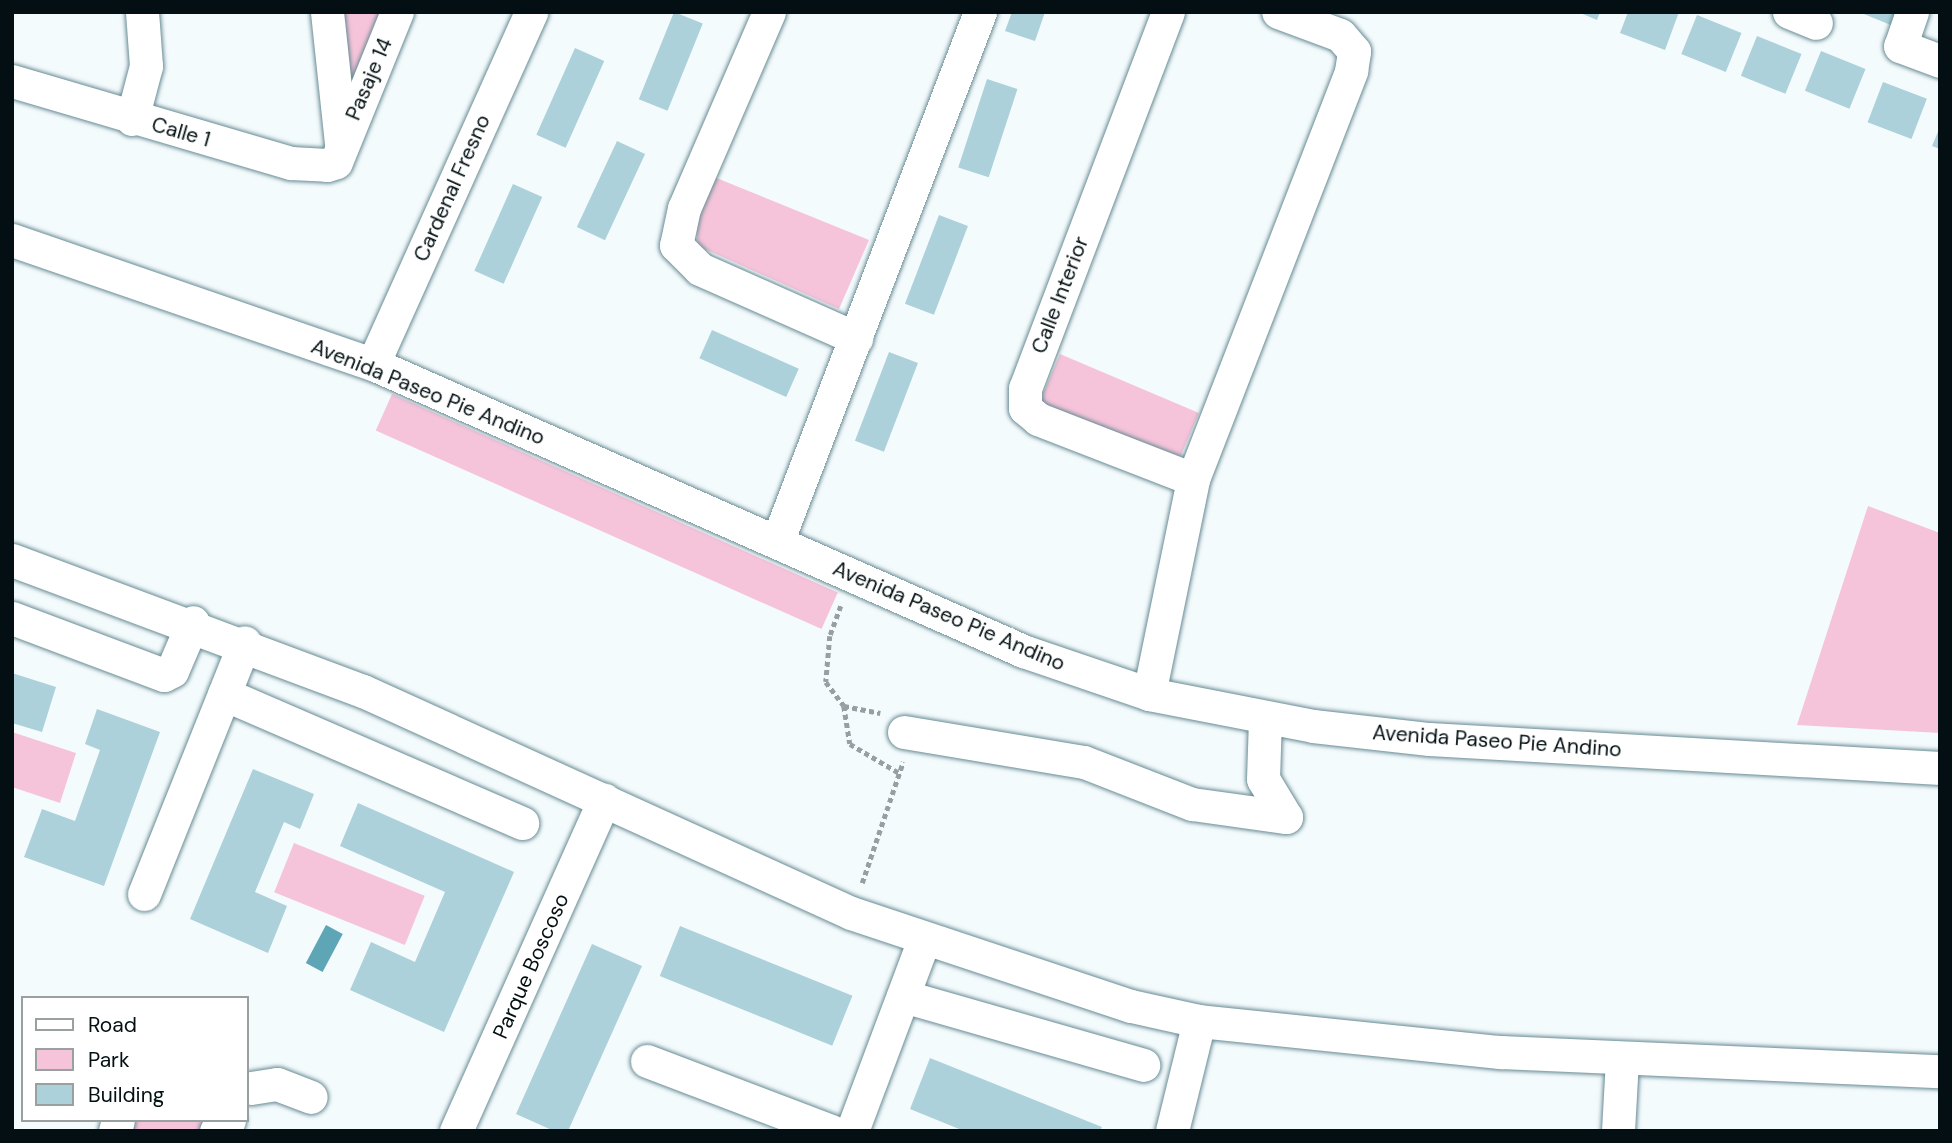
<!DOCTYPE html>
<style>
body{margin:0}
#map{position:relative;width:1952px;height:1143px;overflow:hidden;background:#f4fbfd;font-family:"DM Sans",sans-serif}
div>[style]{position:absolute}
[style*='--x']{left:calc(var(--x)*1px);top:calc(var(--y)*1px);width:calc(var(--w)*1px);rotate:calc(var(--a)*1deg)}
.green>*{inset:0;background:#f6c4da;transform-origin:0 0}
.water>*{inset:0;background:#5ea6b6;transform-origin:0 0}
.building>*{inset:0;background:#acd1da;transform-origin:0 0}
.path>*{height:4.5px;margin-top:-2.25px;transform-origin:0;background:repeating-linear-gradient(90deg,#969fa1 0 5px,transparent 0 8.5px)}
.roads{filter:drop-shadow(0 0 2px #688b94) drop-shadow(0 0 2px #688b94)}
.minor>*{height:33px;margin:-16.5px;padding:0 16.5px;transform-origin:16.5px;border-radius:16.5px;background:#fff}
span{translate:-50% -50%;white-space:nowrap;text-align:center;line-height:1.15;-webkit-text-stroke:7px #fff;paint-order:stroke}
.street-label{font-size:21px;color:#030f12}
.frame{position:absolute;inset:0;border:14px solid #030f12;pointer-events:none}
.legend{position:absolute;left:21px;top:996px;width:228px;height:126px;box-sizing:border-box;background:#fff;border:2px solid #9a9fa0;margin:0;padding:9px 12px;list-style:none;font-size:21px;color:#030f12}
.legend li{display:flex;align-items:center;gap:14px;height:35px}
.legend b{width:35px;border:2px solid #9a9fa0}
</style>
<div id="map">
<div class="green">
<i style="clip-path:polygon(337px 12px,381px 12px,349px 87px)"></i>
<i style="clip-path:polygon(714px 177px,869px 240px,839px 309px,698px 246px,696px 218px)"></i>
<i style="left:1060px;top:354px;width:151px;height:52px;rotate:23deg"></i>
<i style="left:392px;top:394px;width:488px;height:40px;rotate:24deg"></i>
<i style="clip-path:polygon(1868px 506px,1940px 533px,1940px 733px,1797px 725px)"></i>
<i style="clip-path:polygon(12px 732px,76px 753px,60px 803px,12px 787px)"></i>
<i style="left:294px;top:843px;width:141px;height:53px;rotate:22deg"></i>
<i style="clip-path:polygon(129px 1120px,218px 1120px,203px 1131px,126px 1131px)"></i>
</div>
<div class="water">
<i style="left:326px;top:925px;width:19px;height:43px;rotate:28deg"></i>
</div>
<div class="building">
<i style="left:674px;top:12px;width:31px;height:94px;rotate:22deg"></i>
<i style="clip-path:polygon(1012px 12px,1045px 12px,1035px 41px,1005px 31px)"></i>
<i style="clip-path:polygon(1578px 12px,1600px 12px,1597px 20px)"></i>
<i style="clip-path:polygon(1628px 12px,1679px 12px,1665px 50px,1620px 33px)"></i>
<i style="clip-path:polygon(1859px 12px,1903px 12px,1898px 28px)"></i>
<i style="left:1697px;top:15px;width:48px;height:42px;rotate:22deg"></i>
<i style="left:1757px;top:36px;width:48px;height:43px;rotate:22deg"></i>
<i style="left:575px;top:48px;width:32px;height:95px;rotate:24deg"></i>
<i style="left:1821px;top:51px;width:48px;height:43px;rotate:22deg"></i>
<i style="left:987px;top:79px;width:32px;height:93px;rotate:18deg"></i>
<i style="left:1883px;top:82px;width:47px;height:43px;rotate:21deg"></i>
<i style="clip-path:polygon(1940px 127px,1940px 149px,1932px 146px)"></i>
<i style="left:617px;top:141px;width:31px;height:95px;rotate:25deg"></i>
<i style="left:513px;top:184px;width:32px;height:95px;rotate:24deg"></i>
<i style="left:939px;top:215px;width:31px;height:95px;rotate:21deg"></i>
<i style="left:712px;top:330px;width:95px;height:31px;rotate:24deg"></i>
<i style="left:889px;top:352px;width:31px;height:95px;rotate:21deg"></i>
<i style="clip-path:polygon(12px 673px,56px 687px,42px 732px,12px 723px)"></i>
<i style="clip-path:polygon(97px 709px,160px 732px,104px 886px,24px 857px,42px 809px,75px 821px,100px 750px,85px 744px)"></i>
<i style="clip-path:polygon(253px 769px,314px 794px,300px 829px,284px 822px,255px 892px,287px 906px,268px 953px,190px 919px)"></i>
<i style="clip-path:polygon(358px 803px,514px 872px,444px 1032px,350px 990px,371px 942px,415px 962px,445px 892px,340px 846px)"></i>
<i style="left:680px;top:926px;width:186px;height:54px;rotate:22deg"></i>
<i style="clip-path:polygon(592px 944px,642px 966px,568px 1131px,554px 1131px,516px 1114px)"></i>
<i style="clip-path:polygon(930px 1058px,1102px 1127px,1100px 1131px,964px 1131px,910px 1109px)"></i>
</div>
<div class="path">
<i style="--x:841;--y:606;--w:32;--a:110"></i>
<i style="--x:830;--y:636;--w:46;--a:95"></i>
<i style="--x:826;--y:682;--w:30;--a:53"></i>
<i style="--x:844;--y:706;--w:38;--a:81"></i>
<i style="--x:850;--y:744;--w:59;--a:30.5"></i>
<i style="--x:844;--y:706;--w:37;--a:11"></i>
<i style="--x:862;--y:883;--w:128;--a:-71.3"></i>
</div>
<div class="roads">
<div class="minor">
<i style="--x:327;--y:12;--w:133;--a:83.9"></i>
<i style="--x:769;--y:12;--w:214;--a:113.4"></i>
<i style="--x:684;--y:208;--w:38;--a:102"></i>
<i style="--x:676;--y:245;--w:34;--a:45"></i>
<i style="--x:700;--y:269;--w:171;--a:23.9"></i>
<i style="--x:1168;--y:12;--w:402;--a:110.8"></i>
<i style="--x:1025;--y:388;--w:20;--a:90"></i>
<i style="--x:1025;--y:408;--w:17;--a:40"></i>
<i style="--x:1038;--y:419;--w:166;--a:21.2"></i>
<i style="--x:1789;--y:12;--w:29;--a:22"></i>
<i style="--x:1912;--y:12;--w:36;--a:109"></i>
<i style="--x:1900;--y:46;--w:43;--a:20.6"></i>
<i style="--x:12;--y:81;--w:291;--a:16.4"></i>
<i style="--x:291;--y:163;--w:36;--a:3"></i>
<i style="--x:327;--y:165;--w:9;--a:-18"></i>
<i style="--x:336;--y:162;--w:162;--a:-67.9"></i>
<i style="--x:132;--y:119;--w:55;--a:-75.2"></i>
<i style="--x:146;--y:66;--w:54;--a:-94.2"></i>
<i style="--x:12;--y:240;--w:382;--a:19"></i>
<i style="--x:373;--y:364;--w:711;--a:23.82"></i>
<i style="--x:1023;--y:651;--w:133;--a:18.8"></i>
<i style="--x:1149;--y:694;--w:167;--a:11"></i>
<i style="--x:1313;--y:726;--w:117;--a:6.4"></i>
<i style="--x:1429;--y:739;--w:512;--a:3.25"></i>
<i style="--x:373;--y:364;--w:386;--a:-65.8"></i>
<i style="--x:777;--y:542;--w:568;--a:-69.04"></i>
<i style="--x:12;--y:560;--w:375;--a:20.5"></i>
<i style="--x:363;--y:691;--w:536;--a:24.46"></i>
<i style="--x:851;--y:913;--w:295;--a:18.4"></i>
<i style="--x:1131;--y:1006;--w:70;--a:12.4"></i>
<i style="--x:1199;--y:1021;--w:303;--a:5.9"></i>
<i style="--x:1500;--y:1052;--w:440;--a:2.5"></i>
<i style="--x:12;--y:618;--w:162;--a:20.6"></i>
<i style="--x:164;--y:675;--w:9;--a:-27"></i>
<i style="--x:172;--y:671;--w:53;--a:-66.8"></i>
<i style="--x:224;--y:694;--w:325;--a:23.4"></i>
<i style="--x:1149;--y:694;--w:219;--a:-78.4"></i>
<i style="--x:1193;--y:479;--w:438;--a:-68.8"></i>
<i style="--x:1351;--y:71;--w:20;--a:-81"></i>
<i style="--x:1354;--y:51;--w:21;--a:-131"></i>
<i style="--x:1340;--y:35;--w:66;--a:-159.6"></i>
<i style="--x:904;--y:732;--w:182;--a:9.5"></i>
<i style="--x:1084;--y:762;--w:116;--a:21.3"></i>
<i style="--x:1192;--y:804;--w:95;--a:7.9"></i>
<i style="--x:1286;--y:817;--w:44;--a:-121.2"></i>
<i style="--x:1263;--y:779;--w:61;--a:-88.1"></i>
<i style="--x:144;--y:894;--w:271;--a:-68.2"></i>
<i style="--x:903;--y:996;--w:250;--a:16"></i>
<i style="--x:647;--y:1061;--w:197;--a:20.8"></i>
<i style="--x:251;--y:1088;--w:26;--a:-9"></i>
<i style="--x:277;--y:1084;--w:36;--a:21"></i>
<i style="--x:115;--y:1131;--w:11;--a:-75"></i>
<i style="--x:216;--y:1131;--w:17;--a:-40"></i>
<i style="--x:456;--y:1131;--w:363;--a:-65.9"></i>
<i style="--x:852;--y:1131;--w:205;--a:-69.4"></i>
<i style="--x:1172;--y:1131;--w:113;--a:-76.2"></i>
<i style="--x:1618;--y:1131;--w:72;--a:-86.8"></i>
</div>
</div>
<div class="street-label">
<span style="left:369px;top:79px;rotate:-67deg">Pasaje 14</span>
<span style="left:181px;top:132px;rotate:16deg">Calle 1</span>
<span style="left:452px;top:188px;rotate:-66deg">Cardenal Fresno</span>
<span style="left:1060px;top:295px;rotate:-69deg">Calle Interior</span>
<span style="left:428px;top:392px;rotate:22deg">Avenida Paseo Pie Andino</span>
<span style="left:949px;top:616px;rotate:23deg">Avenida Paseo Pie Andino</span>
<span style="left:1497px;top:741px;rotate:4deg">Avenida Paseo Pie Andino</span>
<span style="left:531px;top:966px;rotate:-66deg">Parque Boscoso</span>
</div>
<div class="frame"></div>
<ul class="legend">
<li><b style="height:9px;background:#fff"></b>Road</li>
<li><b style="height:19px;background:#f6c4da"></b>Park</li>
<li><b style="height:19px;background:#acd1da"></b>Building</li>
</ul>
</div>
